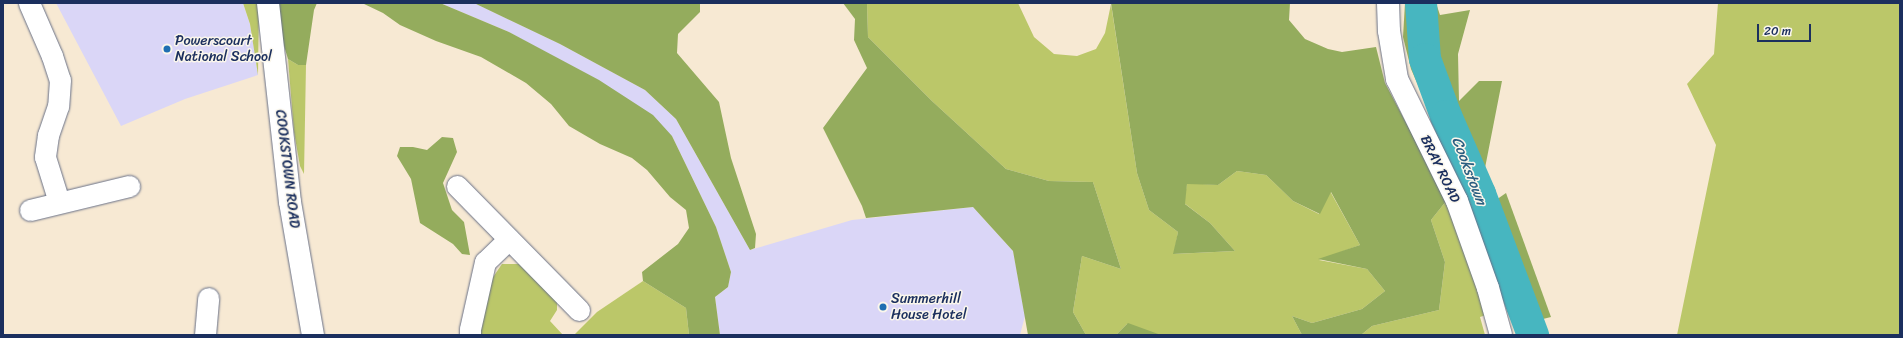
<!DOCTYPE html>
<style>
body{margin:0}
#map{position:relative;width:1903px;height:338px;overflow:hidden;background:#f7e9d3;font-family:Sriracha,sans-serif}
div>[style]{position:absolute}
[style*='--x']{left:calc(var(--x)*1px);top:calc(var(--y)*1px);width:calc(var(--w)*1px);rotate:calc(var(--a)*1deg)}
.built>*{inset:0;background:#dad6f7}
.green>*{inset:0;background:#bbc769}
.forest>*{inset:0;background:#94ac5d}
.river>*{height:32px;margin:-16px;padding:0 16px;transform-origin:16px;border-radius:16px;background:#47b6c0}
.roads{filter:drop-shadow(0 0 1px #687087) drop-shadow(0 0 1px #687087)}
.street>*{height:21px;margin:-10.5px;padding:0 10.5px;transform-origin:10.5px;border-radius:10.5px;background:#fff}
.secondary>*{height:22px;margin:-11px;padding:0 11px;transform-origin:11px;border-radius:11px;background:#fff}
.dots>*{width:11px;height:11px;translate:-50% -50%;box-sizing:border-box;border:2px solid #fbf7ec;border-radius:50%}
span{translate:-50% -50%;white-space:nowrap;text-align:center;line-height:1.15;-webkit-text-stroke:3px #fbf7ec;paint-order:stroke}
.poi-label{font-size:14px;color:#1b2f5e}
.left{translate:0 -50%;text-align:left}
.street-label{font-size:14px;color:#1b2f5e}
.water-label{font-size:15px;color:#2a5e80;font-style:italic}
.frame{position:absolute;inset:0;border:4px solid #1b2f5e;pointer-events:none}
.scale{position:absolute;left:1757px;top:24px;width:54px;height:18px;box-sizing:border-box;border:2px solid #1b2f5e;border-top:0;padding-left:5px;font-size:12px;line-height:14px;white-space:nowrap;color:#1b2f5e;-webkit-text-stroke:3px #fbf7ec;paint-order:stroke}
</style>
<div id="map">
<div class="built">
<i style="clip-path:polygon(56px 3px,243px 3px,250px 24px,258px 75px,185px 99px,121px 126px)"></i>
<i style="clip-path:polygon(440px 3px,474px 3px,560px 44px,645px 90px,676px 119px,750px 250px,852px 220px,973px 207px,1013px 251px,1025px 316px,1020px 335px,720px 335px,715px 297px,728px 287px,731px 272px,716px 227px,672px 136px,509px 32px)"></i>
</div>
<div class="green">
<i style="clip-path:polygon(243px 3px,259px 3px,258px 75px,250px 24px)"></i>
<i style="clip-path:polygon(867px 3px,1018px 3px,1034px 37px,1054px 54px,1077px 56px,1096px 49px,1105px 33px,1111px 4px,1137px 173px,1149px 210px,1178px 232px,1174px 254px,1235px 251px,1210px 223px,1184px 203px,1187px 183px,1218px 185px,1237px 171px,1266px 175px,1293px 201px,1319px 214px,1330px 191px,1360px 245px,1319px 260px,1367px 269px,1385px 291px,1362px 309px,1312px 323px,1292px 316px,1302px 335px,1130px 335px,1127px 324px,1116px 335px,1086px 335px,1073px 312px,1082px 256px,1121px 269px,1093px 182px,1049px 181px,1006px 169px,932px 101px,868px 37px)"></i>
<i style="clip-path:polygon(1718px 3px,1900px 3px,1900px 335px,1677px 335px,1716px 145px,1687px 84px,1714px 54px)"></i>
<i style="clip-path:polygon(288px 59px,298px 65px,306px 65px,304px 174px,300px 166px,294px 132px)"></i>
<i style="clip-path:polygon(1447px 200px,1486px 315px,1480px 317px,1485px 335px,1361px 335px,1372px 326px,1439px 310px,1445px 262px,1431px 220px)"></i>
<i style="clip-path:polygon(502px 264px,519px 264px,557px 300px,557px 310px,550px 321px,563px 335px,479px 335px,487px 286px)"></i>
<i style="clip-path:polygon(643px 281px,686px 308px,689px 335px,574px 335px,597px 312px)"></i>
</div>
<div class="forest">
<i style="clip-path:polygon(278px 3px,317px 3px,314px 10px,306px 65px,298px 65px,288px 59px,281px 36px)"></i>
<i style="clip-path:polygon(362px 3px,440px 3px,509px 32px,599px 80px,653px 115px,672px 136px,716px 227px,731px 272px,728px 287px,715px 297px,720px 335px,689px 335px,686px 308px,643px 281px,642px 272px,678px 244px,689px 228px,686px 210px,670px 197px,647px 170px,632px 158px,600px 144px,569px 126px,551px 104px,526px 83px,481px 57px,436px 41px,400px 25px,383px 13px)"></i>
<i style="clip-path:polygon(474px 3px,700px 3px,700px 12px,678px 34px,677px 53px,719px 102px,731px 158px,756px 234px,755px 248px,750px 250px,676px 119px,645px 90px,560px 44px)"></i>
<i style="clip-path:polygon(843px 3px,867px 3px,868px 37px,932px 101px,1006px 169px,1049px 181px,1093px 182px,1121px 269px,1082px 256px,1073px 312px,1086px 335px,1028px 335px,1013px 251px,973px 207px,866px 218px,862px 206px,823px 128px,867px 68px,854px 40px,855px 19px)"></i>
<i style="clip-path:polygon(1111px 3px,1290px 3px,1289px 20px,1305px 39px,1328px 49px,1342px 52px,1376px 47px,1385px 83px,1447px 200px,1431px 220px,1445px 262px,1439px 310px,1372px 326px,1361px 335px,1302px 335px,1292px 316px,1312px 323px,1362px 309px,1385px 291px,1367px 269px,1318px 259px,1360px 245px,1331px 192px,1320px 214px,1293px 201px,1266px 175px,1237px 171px,1218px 185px,1187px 184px,1185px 204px,1210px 223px,1235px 251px,1173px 254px,1178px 232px,1149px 210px,1137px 173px)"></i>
<i style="clip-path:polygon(1405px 3px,1436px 3px,1440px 15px,1470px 10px,1458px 54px,1459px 101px,1479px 81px,1502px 81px,1485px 168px,1477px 159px,1453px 120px,1436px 126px,1411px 69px,1403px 37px)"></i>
<i style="clip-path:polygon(442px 137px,453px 138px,457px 152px,443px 183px,452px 210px,464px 222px,470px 255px,462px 254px,453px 244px,420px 223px,411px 179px,397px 156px,400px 147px,413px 147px,427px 150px)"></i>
<i style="clip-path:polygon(1506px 193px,1551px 317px,1523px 324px,1517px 319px,1480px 211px)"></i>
<i style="clip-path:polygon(1128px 323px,1161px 335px,1116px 335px)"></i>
</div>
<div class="river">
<i style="--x:1421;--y:3;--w:56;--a:85.9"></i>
<i style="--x:1425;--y:59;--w:61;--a:69.8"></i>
<i style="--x:1446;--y:116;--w:85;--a:66.4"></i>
<i style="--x:1480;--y:194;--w:151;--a:69.4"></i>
</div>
<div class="roads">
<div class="street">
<i style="--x:29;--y:3;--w:58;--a:66.5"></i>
<i style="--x:52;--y:56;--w:25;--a:72"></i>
<i style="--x:60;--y:80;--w:26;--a:94"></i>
<i style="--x:58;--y:106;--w:31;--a:109"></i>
<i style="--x:48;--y:135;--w:22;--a:98"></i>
<i style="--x:45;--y:157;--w:47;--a:72.7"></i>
<i style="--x:457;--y:186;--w:174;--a:45.5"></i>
<i style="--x:30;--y:210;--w:102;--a:-13.6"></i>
<i style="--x:205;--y:335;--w:37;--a:-85"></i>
<i style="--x:470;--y:335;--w:6;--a:-90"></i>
<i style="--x:470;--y:329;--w:69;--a:-77.4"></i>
<i style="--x:485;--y:262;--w:33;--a:-44"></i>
</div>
<div class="secondary">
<i style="--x:268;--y:3;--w:200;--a:83.7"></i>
<i style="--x:290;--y:202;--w:135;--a:80.2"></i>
<i style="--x:1388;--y:3;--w:28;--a:88"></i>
<i style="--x:1389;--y:31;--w:49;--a:80.5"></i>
<i style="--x:1397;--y:79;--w:136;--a:63.8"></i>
<i style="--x:1457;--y:201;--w:92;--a:70.4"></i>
<i style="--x:1488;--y:288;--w:49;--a:74.5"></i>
</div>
</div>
<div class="dots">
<i style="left:167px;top:49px;background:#1f6fb2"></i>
<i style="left:883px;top:307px;background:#1f6fb2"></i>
</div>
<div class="poi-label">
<span class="left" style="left:175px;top:49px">Powerscourt<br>National School</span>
<span class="left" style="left:891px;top:307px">Summerhill<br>House Hotel</span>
</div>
<div class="street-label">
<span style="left:287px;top:169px;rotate:83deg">COOKSTOWN ROAD</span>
<span style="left:1440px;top:169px;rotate:64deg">BRAY ROAD</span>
</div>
<div class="water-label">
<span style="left:1469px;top:171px;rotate:69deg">Cookstown</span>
</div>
<div class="frame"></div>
<div class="scale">20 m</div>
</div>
